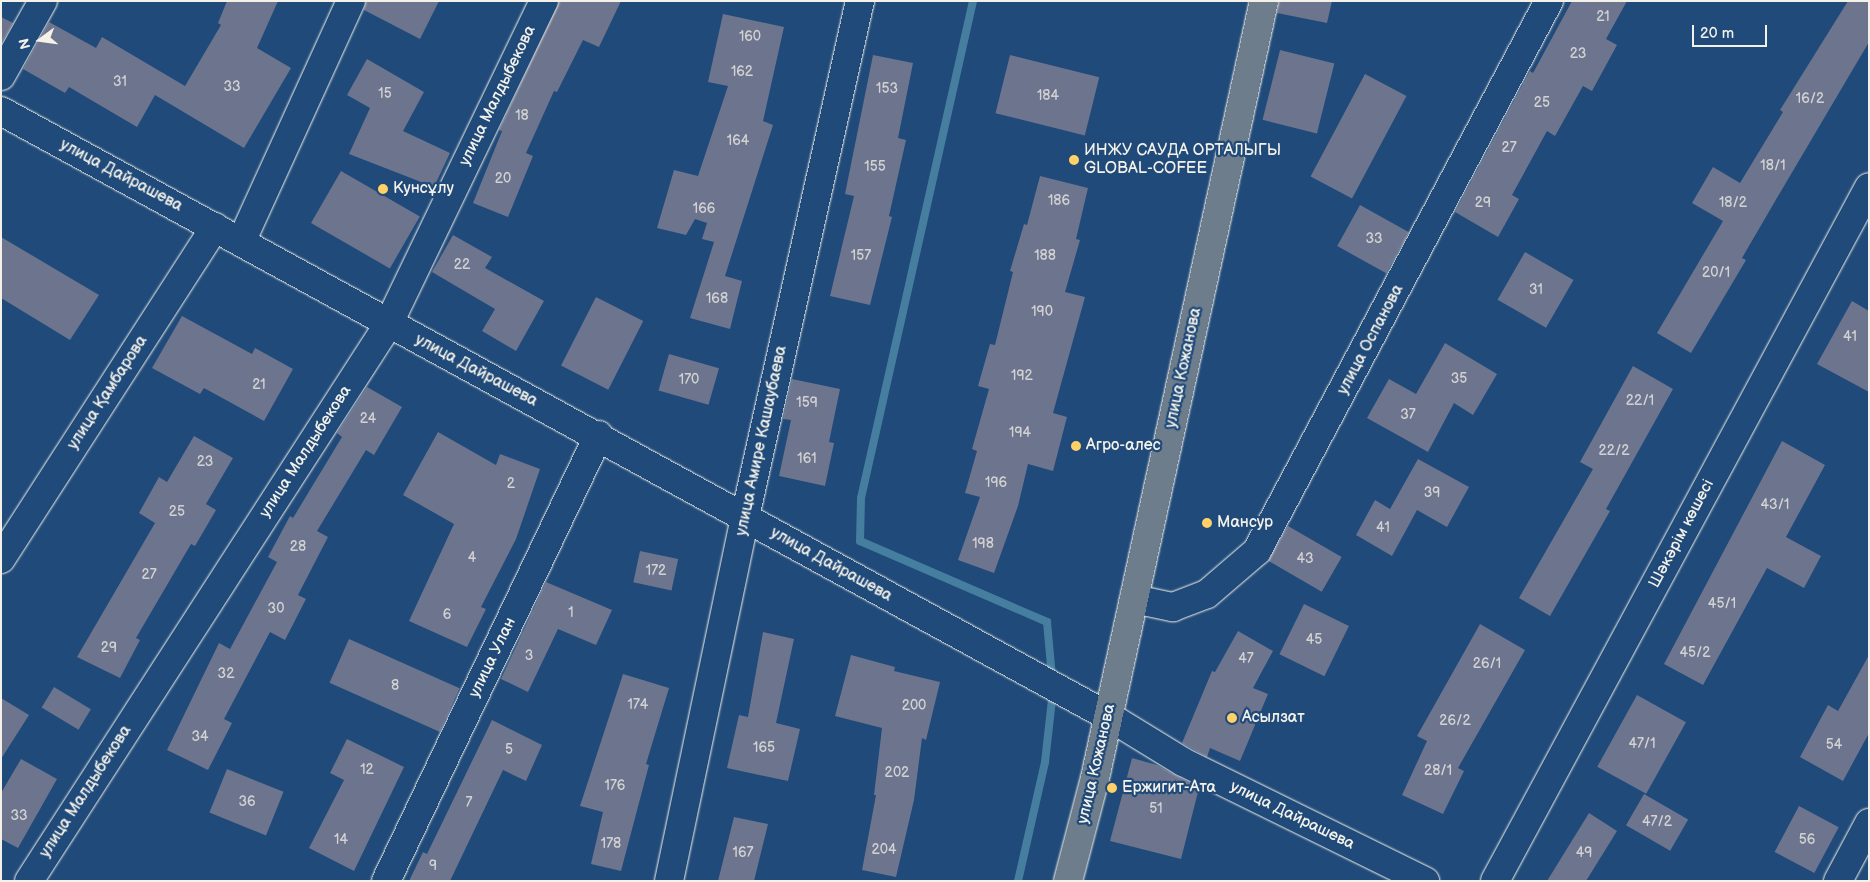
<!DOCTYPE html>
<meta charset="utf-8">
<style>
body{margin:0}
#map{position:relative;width:1870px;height:882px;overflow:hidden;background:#1f4a7a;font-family:"Balsamiq Sans",sans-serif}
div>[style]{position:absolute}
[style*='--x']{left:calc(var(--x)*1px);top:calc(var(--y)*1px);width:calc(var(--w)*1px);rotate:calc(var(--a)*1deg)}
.stream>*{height:8px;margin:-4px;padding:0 4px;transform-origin:4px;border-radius:4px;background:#467e9f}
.building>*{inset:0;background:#6d748e;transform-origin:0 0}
.roads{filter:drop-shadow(0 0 1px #f4f1e8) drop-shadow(0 0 1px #f4f1e8)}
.minor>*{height:28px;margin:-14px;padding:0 14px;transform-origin:14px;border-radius:14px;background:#1f4a7a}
.major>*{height:28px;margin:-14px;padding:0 14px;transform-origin:14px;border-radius:14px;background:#6d7d8c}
.dots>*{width:14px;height:14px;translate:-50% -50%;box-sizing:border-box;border:2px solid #1f4a7a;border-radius:50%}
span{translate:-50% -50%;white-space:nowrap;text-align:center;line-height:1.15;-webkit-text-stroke:4.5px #1f4a7a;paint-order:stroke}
.number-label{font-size:14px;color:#d2d2d2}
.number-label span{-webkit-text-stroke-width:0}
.street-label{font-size:16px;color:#f4f1e8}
.poi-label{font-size:16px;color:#f4f1e8}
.left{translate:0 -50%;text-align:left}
.frame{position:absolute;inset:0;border:2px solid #f4f1e8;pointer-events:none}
.north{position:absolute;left:15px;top:15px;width:50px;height:50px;-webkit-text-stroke:4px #1f4a7a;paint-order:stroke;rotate:256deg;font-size:14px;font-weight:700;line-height:20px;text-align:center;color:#f4f1e8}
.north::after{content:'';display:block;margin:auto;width:18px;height:22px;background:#f4f1e8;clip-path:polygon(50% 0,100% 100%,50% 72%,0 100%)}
.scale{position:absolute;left:1692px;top:25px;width:75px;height:22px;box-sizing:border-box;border:2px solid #f4f1e8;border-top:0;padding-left:6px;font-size:15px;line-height:18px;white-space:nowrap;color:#f4f1e8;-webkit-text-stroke:4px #1f4a7a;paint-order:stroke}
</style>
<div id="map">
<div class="stream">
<i style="--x:973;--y:1;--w:509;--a:102.7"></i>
<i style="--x:861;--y:498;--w:43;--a:91.3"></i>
<i style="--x:860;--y:541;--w:204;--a:23.4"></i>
<i style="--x:1047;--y:622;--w:55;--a:84.8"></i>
<i style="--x:1018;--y:881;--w:122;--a:-77.2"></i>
<i style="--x:1045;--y:762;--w:71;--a:-83.6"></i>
</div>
<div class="building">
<i style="clip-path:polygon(227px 1px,278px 1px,257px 48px,291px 68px,244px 148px,155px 95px,137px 127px,69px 87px,65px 93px,23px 69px,49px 22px,96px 48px,102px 37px,185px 86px,221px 25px,218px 23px)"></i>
<i style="clip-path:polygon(366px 1px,439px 1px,420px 39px,364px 10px)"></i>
<i style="clip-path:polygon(559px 1px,621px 1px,599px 47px,583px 40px,557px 92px,554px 91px,526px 153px,533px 156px,508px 217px,473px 203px,502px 131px,499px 130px)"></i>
<i style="clip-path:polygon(1279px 1px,1332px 1px,1327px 23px,1277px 13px)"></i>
<i style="clip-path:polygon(1572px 1px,1627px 1px,1606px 39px,1617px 45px,1592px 91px,1583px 86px,1555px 136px,1547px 131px,1512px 195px,1519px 199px,1498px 237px,1455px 212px,1530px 71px,1533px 73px)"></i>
<i style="clip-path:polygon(1848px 1px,1869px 1px,1869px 42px,1774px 203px,1742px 258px,1746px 260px,1691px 353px,1657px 333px,1723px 221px,1692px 203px,1713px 167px,1740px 183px,1783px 112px,1780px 110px)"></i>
<i style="clip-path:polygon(723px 14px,784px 27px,763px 121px,773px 125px,725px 276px,742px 281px,730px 329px,690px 318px,714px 242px,702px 239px,707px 223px,695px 219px,686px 235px,657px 228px,674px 170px,698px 176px,728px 86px,708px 82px)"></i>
<i style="clip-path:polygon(1px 17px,13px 23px,1px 44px)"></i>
<i style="left:1280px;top:50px;width:56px;height:72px;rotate:14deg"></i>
<i style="clip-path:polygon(873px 55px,913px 63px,898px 138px,906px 140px,889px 216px,892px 217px,870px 305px,830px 296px,854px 196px,845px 194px)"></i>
<i style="left:1010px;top:55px;width:92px;height:60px;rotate:14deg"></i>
<i style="clip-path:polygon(367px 59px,424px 92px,403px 131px,450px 153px,434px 187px,349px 154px,370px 108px,347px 95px)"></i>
<i style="left:1365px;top:74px;width:47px;height:116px;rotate:28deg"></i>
<i style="left:341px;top:171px;width:91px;height:60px;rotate:30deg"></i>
<i style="clip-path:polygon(1040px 176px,1088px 188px,1076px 239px,1080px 240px,1065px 292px,1085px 297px,1053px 413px,1067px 417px,1053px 471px,1028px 464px,1018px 506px,994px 573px,958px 560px,980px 497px,965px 493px,977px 451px,972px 449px,989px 389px,978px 386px,990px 344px,995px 345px,1013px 272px,1010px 271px,1024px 224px,1027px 225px)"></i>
<i style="left:1360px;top:205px;width:56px;height:47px;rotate:29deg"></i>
<i style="clip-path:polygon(453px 235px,492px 257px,485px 268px,544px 301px,516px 351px,482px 331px,495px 309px,432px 272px)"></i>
<i style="clip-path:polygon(1px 237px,99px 295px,70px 340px,1px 298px)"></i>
<i style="left:1525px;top:252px;width:56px;height:55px;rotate:30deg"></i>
<i style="left:596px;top:297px;width:53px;height:77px;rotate:27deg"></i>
<i style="clip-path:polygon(1852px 301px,1869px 311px,1869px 392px,1817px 364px)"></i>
<i style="clip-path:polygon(182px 316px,252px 354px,255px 348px,293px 369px,264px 421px,204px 388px,200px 394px,152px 368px)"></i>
<i style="clip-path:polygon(1445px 343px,1497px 374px,1473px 415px,1454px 403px,1428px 452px,1367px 418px,1389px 379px,1416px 394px)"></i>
<i style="left:669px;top:354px;width:52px;height:38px;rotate:16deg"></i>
<i style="clip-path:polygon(1633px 366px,1673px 389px,1606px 509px,1610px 511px,1550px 616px,1519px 598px,1593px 469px,1580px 462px)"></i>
<i style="clip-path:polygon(792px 379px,840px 389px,829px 442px,834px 443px,825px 486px,779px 476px,791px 420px,783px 419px)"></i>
<i style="clip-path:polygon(367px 387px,402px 407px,374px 455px,366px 450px,317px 531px,328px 537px,298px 595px,306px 599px,285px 640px,270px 632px,224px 719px,232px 723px,208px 770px,167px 750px,219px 643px,230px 649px,277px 562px,268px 557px,290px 516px,293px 518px,342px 437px,337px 433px)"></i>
<i style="clip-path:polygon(438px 432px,496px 465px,500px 454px,540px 469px,516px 539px,481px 607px,486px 609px,467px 647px,409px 621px,454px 524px,403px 495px)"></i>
<i style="clip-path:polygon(194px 436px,233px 458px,206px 504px,216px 510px,195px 546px,191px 544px,136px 638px,140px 640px,120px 678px,77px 657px,155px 523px,139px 513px,159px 477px,167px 482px)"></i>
<i style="clip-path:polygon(1782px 441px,1825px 465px,1786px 537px,1821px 556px,1804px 588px,1767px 568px,1703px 685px,1664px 664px)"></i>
<i style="clip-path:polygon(1418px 459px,1469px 487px,1447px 527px,1417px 510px,1392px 556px,1356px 535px,1375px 500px,1390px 509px)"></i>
<i style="left:1288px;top:526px;width:62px;height:40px;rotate:30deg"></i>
<i style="left:640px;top:551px;width:39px;height:32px;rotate:12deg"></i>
<i style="clip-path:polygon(546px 582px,612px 610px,596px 645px,558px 629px,528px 692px,501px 679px)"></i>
<i style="left:1304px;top:604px;width:50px;height:56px;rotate:26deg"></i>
<i style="clip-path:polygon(1480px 624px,1525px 650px,1458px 768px,1464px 771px,1443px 814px,1402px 795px,1427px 741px,1417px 736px)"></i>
<i style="clip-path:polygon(1238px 631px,1273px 651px,1253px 688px,1268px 694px,1240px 761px,1210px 748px,1207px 757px,1182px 743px,1212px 671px,1215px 672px)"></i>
<i style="clip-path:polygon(763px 632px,794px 639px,776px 723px,800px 729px,788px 781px,727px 768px,739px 715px,748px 717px)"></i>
<i style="left:349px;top:639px;width:121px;height:48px;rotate:24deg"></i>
<i style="clip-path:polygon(851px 655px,895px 667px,894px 671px,940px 682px,926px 740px,922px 738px,914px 800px,896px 877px,862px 870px,876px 795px,874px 795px,882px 728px,835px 716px)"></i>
<i style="clip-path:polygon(1869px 655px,1869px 733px,1843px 781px,1800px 757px,1828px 705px,1838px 711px)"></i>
<i style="clip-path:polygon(623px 674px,669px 688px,646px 764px,649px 765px,621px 871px,591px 864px,603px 812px,580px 806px)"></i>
<i style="left:54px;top:687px;width:43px;height:24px;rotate:31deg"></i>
<i style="left:1637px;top:695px;width:56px;height:82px;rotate:29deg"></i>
<i style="clip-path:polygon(1px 698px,29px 715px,1px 759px)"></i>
<i style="clip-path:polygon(492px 720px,542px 745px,526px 781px,503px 770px,450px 881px,409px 881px,423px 852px,427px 854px)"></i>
<i style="clip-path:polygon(347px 739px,404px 767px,354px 871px,309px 848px,344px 780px,330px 773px)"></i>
<i style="clip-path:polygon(1132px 758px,1157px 765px,1199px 788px,1181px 859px,1110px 841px)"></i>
<i style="clip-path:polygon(21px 759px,57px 779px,18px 848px,1px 839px,1px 793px)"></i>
<i style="left:227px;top:769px;width:61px;height:47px;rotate:22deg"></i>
<i style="left:1644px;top:794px;width:51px;height:36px;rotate:30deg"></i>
<i style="left:1799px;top:806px;width:45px;height:52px;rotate:28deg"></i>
<i style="clip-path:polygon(1589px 813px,1617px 831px,1586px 881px,1547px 881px)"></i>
<i style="clip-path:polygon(734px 817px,768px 824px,754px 881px,718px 881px)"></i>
</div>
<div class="roads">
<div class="minor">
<i style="--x:1;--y:76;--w:86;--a:-60.8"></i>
<i style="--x:1;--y:111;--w:1262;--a:28.66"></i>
<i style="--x:1108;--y:716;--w:88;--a:31.5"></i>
<i style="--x:1183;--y:762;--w:270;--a:26.2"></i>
<i style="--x:242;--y:240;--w:263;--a:-65.5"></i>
<i style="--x:1;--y:559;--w:395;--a:-57.2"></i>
<i style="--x:1134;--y:599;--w:40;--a:12"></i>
<i style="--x:1173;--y:607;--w:36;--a:-21"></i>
<i style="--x:1207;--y:594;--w:66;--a:-40.7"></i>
<i style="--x:1257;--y:551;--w:623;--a:-62.04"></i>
<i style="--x:29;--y:881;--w:662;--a:-57.15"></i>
<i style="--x:388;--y:325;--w:360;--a:-64.3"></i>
<i style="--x:386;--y:881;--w:494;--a:-64.5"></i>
<i style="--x:669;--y:881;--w:372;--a:-78.2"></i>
<i style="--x:745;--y:517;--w:529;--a:-77.44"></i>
<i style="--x:1495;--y:881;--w:788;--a:-61.68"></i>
<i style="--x:1838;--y:881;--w:66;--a:-61.9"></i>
</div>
<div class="major">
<i style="--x:1068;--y:881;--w:106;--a:-75.3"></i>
<i style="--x:1095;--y:778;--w:795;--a:-77.73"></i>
</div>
</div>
<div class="dots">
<i style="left:1074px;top:160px;background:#ffd166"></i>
<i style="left:383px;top:189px;background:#ffd166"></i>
<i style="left:1076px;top:446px;background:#ffd166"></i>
<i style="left:1207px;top:523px;background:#ffd166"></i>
<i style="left:1232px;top:718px;background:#ffd166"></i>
<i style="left:1112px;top:788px;background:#ffd166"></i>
</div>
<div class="number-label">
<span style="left:1603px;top:17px">21</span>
<span style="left:750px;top:37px">160</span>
<span style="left:1578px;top:54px">23</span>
<span style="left:742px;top:72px">162</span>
<span style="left:120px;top:82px">31</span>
<span style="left:232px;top:87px">33</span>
<span style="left:887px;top:89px">153</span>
<span style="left:385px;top:94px">15</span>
<span style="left:1048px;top:96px">184</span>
<span style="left:1810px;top:99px">16/2</span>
<span style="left:1542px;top:103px">25</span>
<span style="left:522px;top:116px">18</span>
<span style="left:738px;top:141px">164</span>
<span style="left:1509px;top:148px">27</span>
<span style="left:1773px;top:166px">18/1</span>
<span style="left:875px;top:167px">155</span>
<span style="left:503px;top:179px">20</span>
<span style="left:1059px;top:201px">186</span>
<span style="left:1483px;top:203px">29</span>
<span style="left:1733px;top:203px">18/2</span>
<span style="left:704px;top:209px">166</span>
<span style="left:1374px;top:239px">33</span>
<span style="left:861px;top:256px">157</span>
<span style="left:1045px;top:256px">188</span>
<span style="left:462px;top:265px">22</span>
<span style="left:1716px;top:273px">20/1</span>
<span style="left:1536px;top:290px">31</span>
<span style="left:717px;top:299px">168</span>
<span style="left:1042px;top:312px">190</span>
<span style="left:1850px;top:337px">41</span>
<span style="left:1022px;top:376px">192</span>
<span style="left:1459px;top:379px">35</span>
<span style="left:689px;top:380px">170</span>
<span style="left:259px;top:385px">21</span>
<span style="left:1640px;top:401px">22/1</span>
<span style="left:807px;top:403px">159</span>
<span style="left:1408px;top:415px">37</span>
<span style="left:368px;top:419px">24</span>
<span style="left:1020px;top:433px">194</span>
<span style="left:1614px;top:451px">22/2</span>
<span style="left:807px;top:459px">161</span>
<span style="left:205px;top:462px">23</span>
<span style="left:996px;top:483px">196</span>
<span style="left:511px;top:484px">2</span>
<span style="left:1432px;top:493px">39</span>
<span style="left:1775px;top:505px">43/1</span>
<span style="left:177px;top:512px">25</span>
<span style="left:1383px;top:528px">41</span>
<span style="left:983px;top:544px">198</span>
<span style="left:298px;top:547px">28</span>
<span style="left:472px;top:558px">4</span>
<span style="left:1305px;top:559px">43</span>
<span style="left:656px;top:571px">172</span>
<span style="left:149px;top:575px">27</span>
<span style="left:1722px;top:604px">45/1</span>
<span style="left:276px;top:609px">30</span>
<span style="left:571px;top:613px">1</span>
<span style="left:447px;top:615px">6</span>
<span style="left:1314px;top:640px">45</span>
<span style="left:109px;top:648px">29</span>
<span style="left:1695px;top:653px">45/2</span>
<span style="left:529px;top:656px">3</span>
<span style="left:1246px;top:659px">47</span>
<span style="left:1487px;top:664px">26/1</span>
<span style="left:226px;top:674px">32</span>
<span style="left:395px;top:686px">8</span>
<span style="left:638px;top:705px">174</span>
<span style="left:914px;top:706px">200</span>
<span style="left:1455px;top:721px">26/2</span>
<span style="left:200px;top:737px">34</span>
<span style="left:1642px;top:744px">47/1</span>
<span style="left:1834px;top:745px">54</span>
<span style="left:764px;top:748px">165</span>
<span style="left:509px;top:750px">5</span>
<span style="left:367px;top:770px">12</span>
<span style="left:1438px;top:771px">28/1</span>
<span style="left:897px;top:773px">202</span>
<span style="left:615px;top:786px">176</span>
<span style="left:247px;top:802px">36</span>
<span style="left:469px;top:803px">7</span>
<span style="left:1156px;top:809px">51</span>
<span style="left:19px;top:816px">33</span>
<span style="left:1657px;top:822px">47/2</span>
<span style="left:341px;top:840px">14</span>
<span style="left:1807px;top:840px">56</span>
<span style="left:611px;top:844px">178</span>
<span style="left:884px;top:850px">204</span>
<span style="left:743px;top:853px">167</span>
<span style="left:1584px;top:853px">49</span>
<span style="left:433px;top:866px">9</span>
</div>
<div class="street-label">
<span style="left:498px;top:96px;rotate:-64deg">улица Малдыбекова</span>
<span style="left:121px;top:176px;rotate:28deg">улица Дайрашева</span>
<span style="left:1371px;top:340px;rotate:-62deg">улица Оспанова</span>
<span style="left:1184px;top:368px;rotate:-78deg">улица Кожанова</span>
<span style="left:476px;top:371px;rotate:28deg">улица Дайрашева</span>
<span style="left:108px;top:393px;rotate:-57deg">улица Қамбарова</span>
<span style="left:762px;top:441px;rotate:-78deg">улица Амире Кашаубаева</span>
<span style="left:306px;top:452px;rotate:-57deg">улица Малдыбекова</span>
<span style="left:1682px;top:534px;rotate:-62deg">Шәкәрім көшесі</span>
<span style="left:831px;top:565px;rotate:29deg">улица Дайрашева</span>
<span style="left:493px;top:658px;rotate:-64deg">улица Улан</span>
<span style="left:1097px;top:764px;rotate:-77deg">улица Кожанова</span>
<span style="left:86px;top:792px;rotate:-57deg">улица Малдыбекова</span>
<span style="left:1292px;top:816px;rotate:26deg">улица Дайрашева</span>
</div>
<div class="poi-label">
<span class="left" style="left:1084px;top:160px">ИНЖУ САУДА ОРТАЛЫГЫ<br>GLOBAL-COFEE</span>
<span class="left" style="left:393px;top:189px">Кунсұлу</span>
<span class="left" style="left:1086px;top:446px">Агро-алес</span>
<span class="left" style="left:1217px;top:523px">Мансур</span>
<span class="left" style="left:1242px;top:718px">Асылзат</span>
<span class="left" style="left:1122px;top:788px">Ержигит-Ата</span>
</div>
<div class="frame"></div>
<div class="north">N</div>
<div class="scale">20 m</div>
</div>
